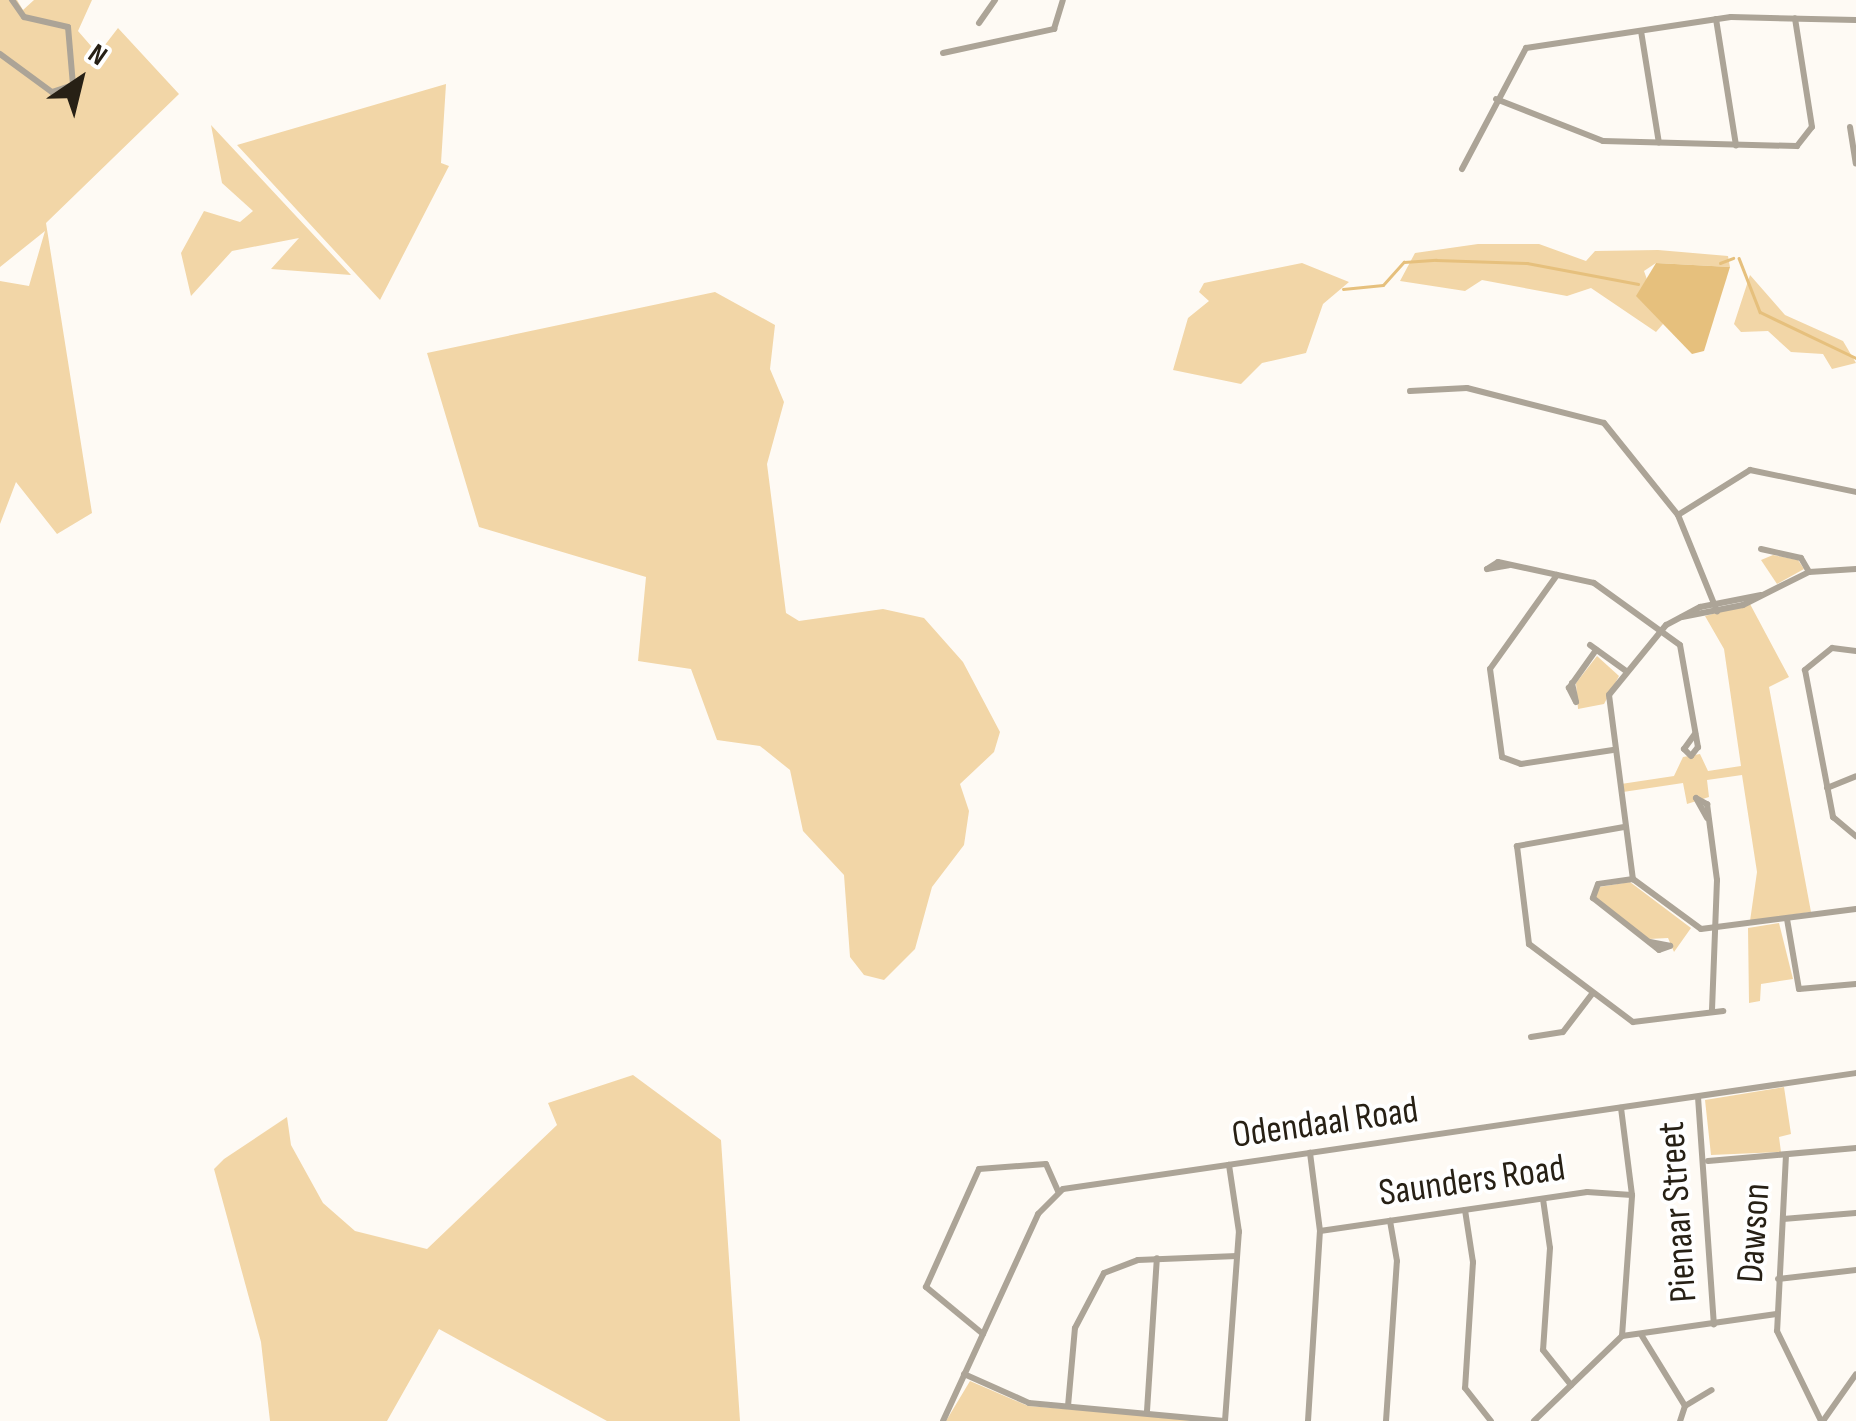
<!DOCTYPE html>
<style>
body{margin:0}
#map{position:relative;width:1856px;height:1421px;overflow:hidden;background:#fefaf4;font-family:"Sofia Sans Condensed",sans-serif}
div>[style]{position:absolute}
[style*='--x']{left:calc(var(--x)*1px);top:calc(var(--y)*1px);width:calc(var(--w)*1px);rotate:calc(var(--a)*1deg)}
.green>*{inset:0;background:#f2d6a7}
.water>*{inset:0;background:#e6c07d}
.stream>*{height:2.5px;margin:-1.25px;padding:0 1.25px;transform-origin:1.25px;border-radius:1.25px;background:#e6c07d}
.minor>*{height:6px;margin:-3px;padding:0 3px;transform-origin:3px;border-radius:3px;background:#aca497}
span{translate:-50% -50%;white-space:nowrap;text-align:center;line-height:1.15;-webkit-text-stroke:8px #fff;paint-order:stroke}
.street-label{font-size:38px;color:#272015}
.north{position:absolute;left:30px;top:30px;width:100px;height:100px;-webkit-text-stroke:8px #fff;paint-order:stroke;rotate:35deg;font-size:28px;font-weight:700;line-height:40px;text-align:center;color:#272015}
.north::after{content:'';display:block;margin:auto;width:35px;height:45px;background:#272015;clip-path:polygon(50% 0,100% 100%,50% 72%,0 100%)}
</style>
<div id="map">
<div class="green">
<i style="clip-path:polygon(0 0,17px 0,23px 10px,34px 0,92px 0,78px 31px,98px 54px,118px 28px,179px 94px,46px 223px,92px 513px,57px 534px,16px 482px,0 524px,0 281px,29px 286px,45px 231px,0 267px)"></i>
<i style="clip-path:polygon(446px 84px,441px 163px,449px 166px,380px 300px,237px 145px)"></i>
<i style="clip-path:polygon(211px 125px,351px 275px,271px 269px,299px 238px,232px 251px,191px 296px,181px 253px,204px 211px,240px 222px,253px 211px,222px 183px)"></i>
<i style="clip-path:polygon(1478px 244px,1539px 244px,1586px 261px,1595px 251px,1658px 250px,1728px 256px,1730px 267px,1656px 263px,1644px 271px,1663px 324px,1656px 332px,1591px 288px,1567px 296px,1482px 280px,1465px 291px,1400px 281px,1415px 253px)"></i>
<i style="clip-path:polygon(1302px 263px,1349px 282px,1323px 304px,1306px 353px,1262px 363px,1241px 384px,1173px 370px,1188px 318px,1209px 301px,1199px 292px,1204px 283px)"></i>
<i style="clip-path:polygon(1750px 275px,1785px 315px,1843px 341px,1856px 363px,1832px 369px,1823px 354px,1791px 352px,1768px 331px,1741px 332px,1734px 324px)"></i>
<i style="clip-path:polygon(715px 292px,775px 325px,770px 369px,784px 402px,767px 464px,786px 613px,799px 621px,883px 609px,924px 618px,963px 662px,1000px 732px,994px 752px,960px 784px,969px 811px,964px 845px,932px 887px,915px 949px,884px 980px,864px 975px,850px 957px,844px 875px,803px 831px,790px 770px,760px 746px,717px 740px,691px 669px,638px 661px,646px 577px,479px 527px,427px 353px)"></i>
<i style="clip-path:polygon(1773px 555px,1798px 560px,1804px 569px,1777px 584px,1761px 560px)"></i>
<i style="clip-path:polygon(1750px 604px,1789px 677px,1769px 687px,1811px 912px,1750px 921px,1757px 872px,1742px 775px,1707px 780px,1709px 797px,1687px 804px,1683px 783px,1623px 792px,1621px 784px,1674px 776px,1683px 757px,1700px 754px,1708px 771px,1741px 766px,1724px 649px,1705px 616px)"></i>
<i style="clip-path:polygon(1597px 656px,1619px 676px,1604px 704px,1578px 709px,1576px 683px)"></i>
<i style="clip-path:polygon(1630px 882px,1691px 928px,1674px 952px,1668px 938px,1649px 939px,1595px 898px,1599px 887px)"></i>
<i style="clip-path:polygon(1779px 923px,1793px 979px,1761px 984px,1760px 1001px,1749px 1003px,1748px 928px)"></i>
<i style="clip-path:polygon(633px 1075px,721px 1140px,740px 1421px,607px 1421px,439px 1329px,387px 1421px,270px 1421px,261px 1342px,214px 1169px,224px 1159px,287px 1117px,291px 1145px,323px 1203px,355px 1231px,427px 1249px,557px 1125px,548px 1103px)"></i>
<i style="clip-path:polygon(1784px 1087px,1791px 1134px,1779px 1137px,1781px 1152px,1711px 1155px,1705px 1100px)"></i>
<i style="clip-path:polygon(970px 1381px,1028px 1406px,1219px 1421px,946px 1421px)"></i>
</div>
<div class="water">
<i style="clip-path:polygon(1656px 263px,1730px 267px,1704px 351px,1692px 354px,1636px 296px)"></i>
</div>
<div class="stream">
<i style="--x:1739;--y:258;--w:58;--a:68.7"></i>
<i style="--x:1760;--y:312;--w:106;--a:25.6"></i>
<i style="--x:1720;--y:263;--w:14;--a:-21"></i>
<i style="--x:1343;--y:289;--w:40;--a:-5.7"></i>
<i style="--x:1383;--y:285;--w:31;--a:-48"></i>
<i style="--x:1404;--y:262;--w:32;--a:-4"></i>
<i style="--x:1436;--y:260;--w:91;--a:1.9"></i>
<i style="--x:1527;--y:263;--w:113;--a:10.7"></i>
</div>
<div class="minor">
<i style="--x:1716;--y:19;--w:128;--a:81"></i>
<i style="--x:979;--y:23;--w:28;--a:-55"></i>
<i style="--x:1641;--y:31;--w:113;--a:80.9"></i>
<i style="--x:943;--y:53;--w:114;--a:-12.2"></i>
<i style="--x:1054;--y:29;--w:30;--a:-73"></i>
<i style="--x:0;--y:54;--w:64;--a:36.2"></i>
<i style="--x:52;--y:92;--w:22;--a:-18"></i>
<i style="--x:73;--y:85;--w:58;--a:-94.9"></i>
<i style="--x:68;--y:27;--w:45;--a:-167.2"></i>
<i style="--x:24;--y:17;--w:21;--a:-125"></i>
<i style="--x:1496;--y:99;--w:115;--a:21.4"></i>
<i style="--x:1603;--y:141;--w:194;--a:1.5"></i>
<i style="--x:1797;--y:146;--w:24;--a:-52"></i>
<i style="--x:1812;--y:127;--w:110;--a:-98.9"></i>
<i style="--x:1850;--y:127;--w:37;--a:81"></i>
<i style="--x:1462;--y:169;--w:137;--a:-62.1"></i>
<i style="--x:1526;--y:48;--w:207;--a:-8.6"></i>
<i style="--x:1731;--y:17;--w:125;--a:1.4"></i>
<i style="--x:1410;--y:391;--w:57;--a:-3"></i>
<i style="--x:1467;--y:388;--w:141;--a:14.3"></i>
<i style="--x:1604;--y:423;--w:118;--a:51.2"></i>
<i style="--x:1678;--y:515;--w:104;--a:67.9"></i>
<i style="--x:1678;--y:515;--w:85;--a:-32"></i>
<i style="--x:1750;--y:470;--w:108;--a:11.7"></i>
<i style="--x:1761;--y:549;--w:41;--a:12.7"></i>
<i style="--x:1801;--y:558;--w:16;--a:60"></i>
<i style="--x:1487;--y:569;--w:13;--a:-32"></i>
<i style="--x:1498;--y:562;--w:98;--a:12.3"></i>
<i style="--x:1594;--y:583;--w:106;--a:35.8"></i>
<i style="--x:1680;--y:645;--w:104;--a:80"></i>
<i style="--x:1698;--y:747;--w:11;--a:128"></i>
<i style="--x:1487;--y:569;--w:22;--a:-10"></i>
<i style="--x:1557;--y:575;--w:115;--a:125.5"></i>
<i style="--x:1490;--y:669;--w:89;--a:82.2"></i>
<i style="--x:1502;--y:757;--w:20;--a:20"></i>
<i style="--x:1521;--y:764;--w:93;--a:-8.7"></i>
<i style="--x:1761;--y:595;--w:62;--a:168.9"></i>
<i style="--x:1700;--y:607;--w:38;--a:152"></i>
<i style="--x:1666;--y:625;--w:90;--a:129.2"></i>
<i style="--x:1609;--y:695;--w:186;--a:82.6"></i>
<i style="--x:1633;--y:879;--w:84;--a:36.3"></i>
<i style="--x:1701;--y:929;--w:156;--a:-7.4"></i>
<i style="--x:1682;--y:617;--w:62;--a:-11.1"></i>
<i style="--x:1743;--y:605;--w:74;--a:-26.6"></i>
<i style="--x:1809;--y:572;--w:47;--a:-3.7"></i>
<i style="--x:1590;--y:645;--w:44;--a:35.8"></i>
<i style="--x:1856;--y:651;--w:24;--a:-173"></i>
<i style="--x:1832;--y:648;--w:35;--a:141"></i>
<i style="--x:1805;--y:670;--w:150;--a:79.2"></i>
<i style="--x:1833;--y:817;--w:30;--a:40"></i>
<i style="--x:1572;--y:683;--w:19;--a:78"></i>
<i style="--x:1576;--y:702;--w:16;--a:-117"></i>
<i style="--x:1569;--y:688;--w:47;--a:-54.6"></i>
<i style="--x:1691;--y:756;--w:10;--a:-135"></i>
<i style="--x:1684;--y:749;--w:19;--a:-54"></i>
<i style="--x:1827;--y:788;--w:31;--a:-22"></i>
<i style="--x:1696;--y:798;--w:13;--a:29"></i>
<i style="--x:1707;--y:804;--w:77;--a:82.5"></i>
<i style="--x:1717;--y:880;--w:132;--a:92.2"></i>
<i style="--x:1696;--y:798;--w:23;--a:61"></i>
<i style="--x:1624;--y:827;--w:109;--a:169.9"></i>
<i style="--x:1517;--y:846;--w:99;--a:83"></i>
<i style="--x:1529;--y:944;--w:130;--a:36.9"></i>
<i style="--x:1633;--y:1022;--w:91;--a:-7"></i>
<i style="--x:1633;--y:879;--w:35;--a:172"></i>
<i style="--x:1598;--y:884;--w:15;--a:110"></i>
<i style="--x:1593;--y:898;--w:84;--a:38.2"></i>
<i style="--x:1659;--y:950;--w:12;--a:-20"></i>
<i style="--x:1787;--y:919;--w:71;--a:80.3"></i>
<i style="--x:1799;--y:989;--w:57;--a:-5"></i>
<i style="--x:1650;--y:942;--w:20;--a:11"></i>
<i style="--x:1531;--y:1037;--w:32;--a:-9"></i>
<i style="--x:1563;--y:1032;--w:48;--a:-52.7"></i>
<i style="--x:1698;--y:1097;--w:228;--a:86"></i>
<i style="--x:1786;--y:1155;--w:176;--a:92.9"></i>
<i style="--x:1777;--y:1331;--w:100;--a:63.9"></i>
<i style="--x:1708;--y:1161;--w:149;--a:-5"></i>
<i style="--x:1543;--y:1199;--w:49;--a:81.9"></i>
<i style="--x:1550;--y:1248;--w:102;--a:93.9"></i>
<i style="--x:1543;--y:1350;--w:45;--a:51.3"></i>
<i style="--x:1465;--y:1210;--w:53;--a:81.3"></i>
<i style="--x:1473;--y:1262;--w:126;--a:93.6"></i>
<i style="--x:1465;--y:1388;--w:42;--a:51.8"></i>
<i style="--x:1783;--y:1219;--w:73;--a:-4.7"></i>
<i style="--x:1320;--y:1231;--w:270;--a:-8.3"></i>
<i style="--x:1587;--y:1192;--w:45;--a:3.8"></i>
<i style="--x:1778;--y:1279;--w:79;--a:-6.6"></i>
<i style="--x:983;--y:1334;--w:74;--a:-140.5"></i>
<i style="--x:926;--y:1287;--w:129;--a:-65.8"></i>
<i style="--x:979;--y:1169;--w:67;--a:-4.3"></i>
<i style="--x:1046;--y:1164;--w:30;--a:66"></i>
<i style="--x:1622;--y:1336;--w:156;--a:-8.1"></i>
<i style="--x:1642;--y:1336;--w:82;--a:58.4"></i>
<i style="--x:1685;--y:1406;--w:16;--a:108"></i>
<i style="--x:964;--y:1374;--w:71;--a:24"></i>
<i style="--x:1029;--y:1403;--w:196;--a:5.3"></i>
<i style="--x:1068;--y:1406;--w:78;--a:-84.9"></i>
<i style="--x:1075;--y:1328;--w:62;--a:-62.2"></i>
<i style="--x:1104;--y:1273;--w:36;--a:-21"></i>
<i style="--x:1138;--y:1260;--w:99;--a:-2.3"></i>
<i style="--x:1685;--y:1406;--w:31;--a:-31"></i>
<i style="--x:1147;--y:1411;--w:153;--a:-86.3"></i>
<i style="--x:943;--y:1421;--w:228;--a:-65.3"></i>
<i style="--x:1038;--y:1214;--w:35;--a:-45"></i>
<i style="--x:1063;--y:1189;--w:801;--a:-8.32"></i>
<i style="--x:1225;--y:1421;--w:190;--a:-85.8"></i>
<i style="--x:1239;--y:1232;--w:68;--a:-98.5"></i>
<i style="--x:1308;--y:1421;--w:190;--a:-86.4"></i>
<i style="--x:1320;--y:1231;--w:79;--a:-97.3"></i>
<i style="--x:1386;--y:1421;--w:160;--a:-86.1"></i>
<i style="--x:1397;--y:1261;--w:41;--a:-99.9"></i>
<i style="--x:1534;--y:1421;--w:122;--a:-44"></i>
<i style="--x:1622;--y:1336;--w:141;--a:-85.9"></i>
<i style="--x:1632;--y:1195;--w:88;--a:-97.2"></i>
<i style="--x:1823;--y:1421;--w:57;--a:-54.9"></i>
</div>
<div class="street-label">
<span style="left:1325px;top:1123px;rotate:-8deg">Odendaal Road</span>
<span style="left:1472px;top:1181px;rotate:-8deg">Saunders Road</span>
<span style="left:1678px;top:1212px;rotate:-94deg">Pienaar Street</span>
<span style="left:1754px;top:1233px;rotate:-86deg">Dawson</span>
</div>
<div class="north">N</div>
</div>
